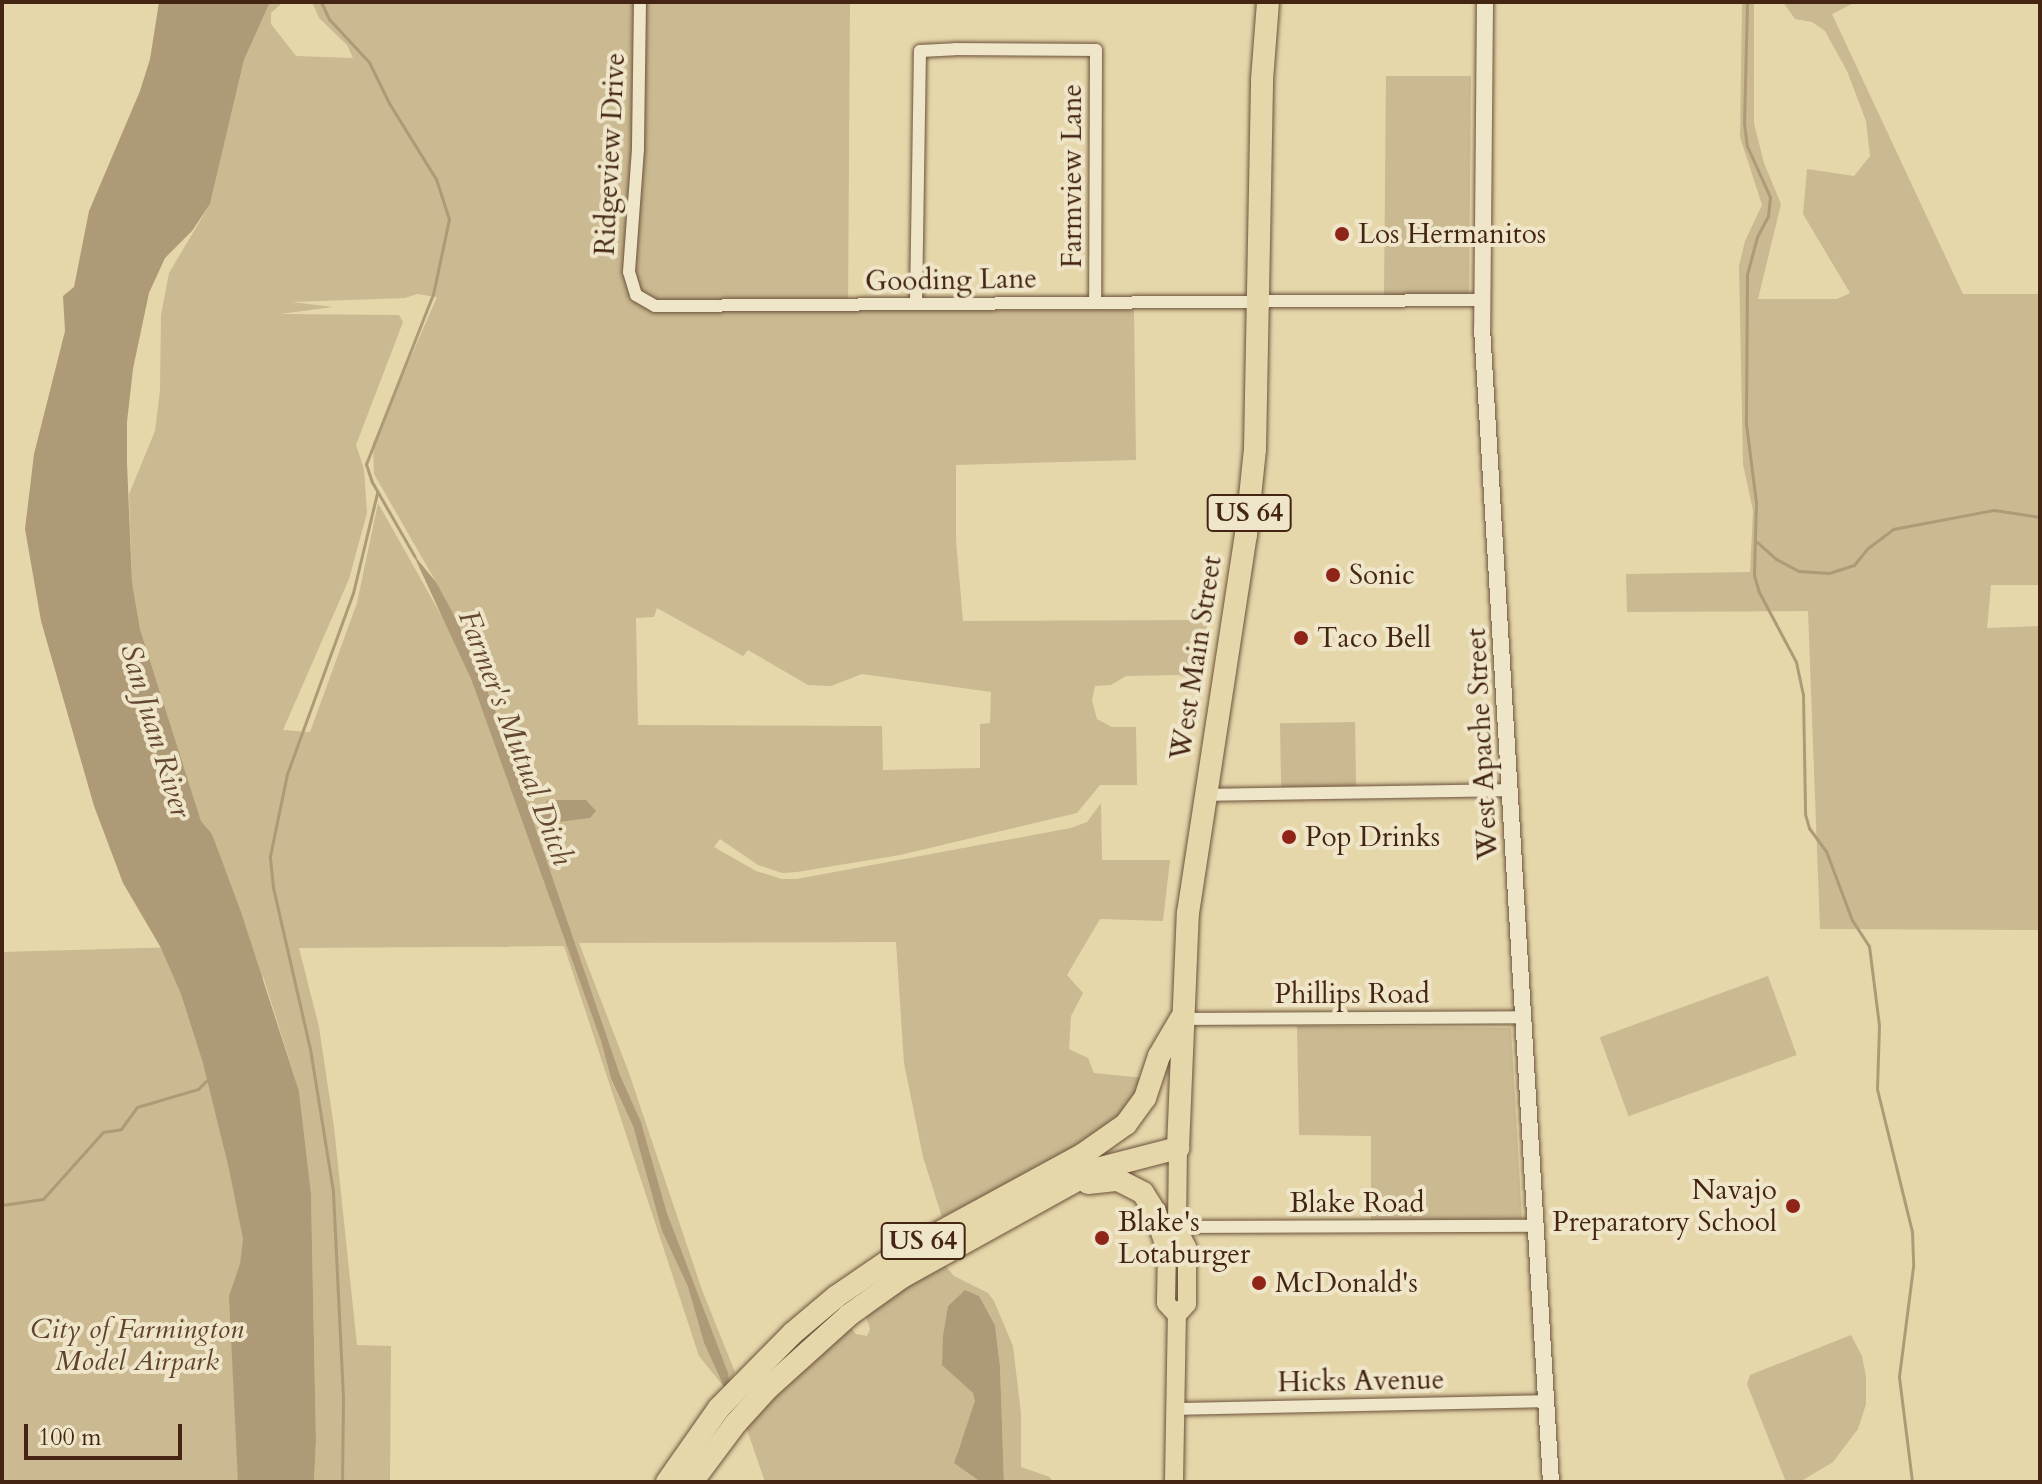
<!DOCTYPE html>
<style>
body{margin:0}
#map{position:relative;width:2042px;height:1484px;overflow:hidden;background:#e6d7ab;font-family:Cardo,serif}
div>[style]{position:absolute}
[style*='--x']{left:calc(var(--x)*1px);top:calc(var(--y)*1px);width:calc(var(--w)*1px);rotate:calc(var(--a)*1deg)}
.green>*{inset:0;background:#cab991;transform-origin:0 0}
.water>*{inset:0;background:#af9a78}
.stream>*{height:3px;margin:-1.5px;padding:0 1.5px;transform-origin:1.5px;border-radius:1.5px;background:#af9a78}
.roads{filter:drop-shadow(0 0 2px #6c523a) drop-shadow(0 0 2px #6c523a)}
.street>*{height:12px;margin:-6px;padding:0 6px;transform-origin:6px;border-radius:6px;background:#efe5c8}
.secondary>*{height:16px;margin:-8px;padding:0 8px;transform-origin:8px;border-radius:8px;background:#efe5c8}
.primary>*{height:18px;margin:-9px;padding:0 9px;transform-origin:9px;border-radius:9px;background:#e6d7ab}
.highway>*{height:22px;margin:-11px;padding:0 11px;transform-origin:11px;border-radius:11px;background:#e6d7ab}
.dots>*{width:22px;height:22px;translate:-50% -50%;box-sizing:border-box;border:4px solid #efe5c8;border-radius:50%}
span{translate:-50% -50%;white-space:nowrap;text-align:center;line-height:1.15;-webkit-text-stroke:8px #efe5c8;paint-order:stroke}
.shield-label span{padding:2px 6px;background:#efe5c8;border:2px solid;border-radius:6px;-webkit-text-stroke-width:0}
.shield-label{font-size:26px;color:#442514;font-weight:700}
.street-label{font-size:28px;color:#442514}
.poi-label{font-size:28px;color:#442514}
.left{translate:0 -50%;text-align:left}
.right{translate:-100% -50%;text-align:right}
.park-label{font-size:28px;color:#5f432d;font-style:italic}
.water-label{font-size:30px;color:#644832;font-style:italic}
.frame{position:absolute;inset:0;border:4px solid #442514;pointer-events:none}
.scale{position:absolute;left:24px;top:1424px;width:158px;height:36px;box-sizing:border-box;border:4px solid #442514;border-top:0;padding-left:10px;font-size:24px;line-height:28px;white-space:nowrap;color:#442514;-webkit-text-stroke:6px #efe5c8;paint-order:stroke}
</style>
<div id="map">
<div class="green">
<i style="clip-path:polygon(evenodd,270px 2px,283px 2px,271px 13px,271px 24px,296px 56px,353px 58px,347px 45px,319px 18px,312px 2px,850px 2px,848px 310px,1134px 310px,1136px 460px,956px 465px,956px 540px,963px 621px,1208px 620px,1198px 681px,1178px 675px,1126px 676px,1111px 685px,1095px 686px,1092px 701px,1097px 719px,1112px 727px,1136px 727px,1137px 785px,1100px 785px,1077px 813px,900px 855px,797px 872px,782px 873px,758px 865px,720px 839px,714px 847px,756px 871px,782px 879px,797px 879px,1071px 828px,1087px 822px,1101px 803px,1102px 860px,1170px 860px,1163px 921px,1100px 919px,1067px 975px,1083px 993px,1071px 1016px,1069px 1049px,1088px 1058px,1094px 1073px,1144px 1078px,1128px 1111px,1052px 1162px,942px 1217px,923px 1157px,904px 1063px,896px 942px,579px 943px,629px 1073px,702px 1290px,735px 1372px,729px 1382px,667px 1213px,641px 1122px,620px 1075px,495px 709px,436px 582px,374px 474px,373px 443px,437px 297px,417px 294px,405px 298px,292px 302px,333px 307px,280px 314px,399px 315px,403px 322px,356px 445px,364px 469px,367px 513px,349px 579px,283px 730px,310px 732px,357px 603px,378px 503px,454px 638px,471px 679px,601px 1041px,611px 1080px,633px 1126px,662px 1231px,688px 1287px,704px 1343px,724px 1387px,699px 1356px,564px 946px,299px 948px,319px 1027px,334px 1127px,357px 1345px,391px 1346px,390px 1482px,314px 1482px,316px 1441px,311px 1193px,299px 1091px,263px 976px,277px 1482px,2px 1482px,2px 952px,251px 945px,212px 834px,201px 821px,140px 629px,132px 582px,129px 494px,155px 431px,160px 390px,161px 315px,169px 273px,210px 204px,244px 60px,270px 2px,657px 608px,743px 656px,748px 650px,808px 685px,831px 686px,862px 674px,991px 692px,990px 723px,980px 724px,980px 768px,883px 770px,882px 726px,638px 725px,636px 618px,654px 617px,657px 608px)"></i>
<i style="clip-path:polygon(1742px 2px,1754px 2px,1754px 123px,1764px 163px,1781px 204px,1758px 299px,1837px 299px,1850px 293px,1803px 214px,1807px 169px,1854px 176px,1870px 156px,1866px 121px,1847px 71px,1825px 31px,1812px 22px,1795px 19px,1783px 2px,1856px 2px,1832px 14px,1963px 294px,2040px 294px,2040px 585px,1991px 585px,1987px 628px,2040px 626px,2040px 930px,1820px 929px,1808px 611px,1627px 612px,1626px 574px,1750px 572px,1753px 511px,1743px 464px,1739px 266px,1745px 241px,1762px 205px,1740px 137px)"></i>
<i style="clip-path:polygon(1386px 76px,1471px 76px,1469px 293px,1462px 296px,1384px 296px)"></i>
<i style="left:1355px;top:722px;width:64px;height:75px;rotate:89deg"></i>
<i style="left:1768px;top:976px;width:84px;height:179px;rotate:70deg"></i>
<i style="clip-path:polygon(1297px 1026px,1511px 1028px,1522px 1219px,1371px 1220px,1371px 1136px,1299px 1135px)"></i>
<i style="clip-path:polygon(943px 1263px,954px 1276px,988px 1293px,994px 1301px,1013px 1346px,1021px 1414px,1021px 1467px,1050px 1477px,1053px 1482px,1004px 1482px,1000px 1366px,995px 1325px,979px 1296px,962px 1293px,948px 1306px,942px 1364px,973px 1393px,976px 1401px,957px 1453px,981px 1482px,765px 1482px,746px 1427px,770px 1400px,851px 1328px,856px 1334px,867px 1336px,870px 1329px,865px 1314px)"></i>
<i style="clip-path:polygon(1851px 1335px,1862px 1356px,1866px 1377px,1866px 1404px,1858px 1429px,1833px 1462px,1803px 1480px,1786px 1482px,1747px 1384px,1750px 1375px)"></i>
</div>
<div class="water">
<i style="clip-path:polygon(159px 2px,270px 2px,244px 60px,210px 204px,192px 231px,165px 258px,149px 293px,133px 369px,127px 422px,127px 463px,132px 582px,140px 629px,201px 821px,212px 834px,241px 912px,299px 1091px,311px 1193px,316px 1441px,314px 1482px,238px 1482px,229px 1296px,240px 1264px,243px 1239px,229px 1169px,203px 1063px,181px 994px,161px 948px,123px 883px,94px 806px,41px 621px,25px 529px,34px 454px,65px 331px,63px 296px,74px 287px,89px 211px,140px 91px,150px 59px)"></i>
<i style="clip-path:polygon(413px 554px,436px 582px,456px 619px,495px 709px,620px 1075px,641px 1122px,667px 1213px,728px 1373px,729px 1382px,724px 1387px,704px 1343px,688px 1287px,662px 1231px,633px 1126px,611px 1079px,601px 1041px,471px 679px)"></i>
<i style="clip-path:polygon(548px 800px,586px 800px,596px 811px,590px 818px,549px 823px,544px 822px,540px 810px)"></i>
<i style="clip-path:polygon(965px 1290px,979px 1296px,995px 1325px,1000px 1366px,1004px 1482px,981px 1482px,954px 1463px,975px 1401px,973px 1393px,942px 1365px,943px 1336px,948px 1306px)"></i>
</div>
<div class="stream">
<i style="--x:321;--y:2;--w:19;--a:65"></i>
<i style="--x:329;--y:19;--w:59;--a:47.1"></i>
<i style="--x:369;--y:62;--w:46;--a:64"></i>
<i style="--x:389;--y:103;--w:89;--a:58.3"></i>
<i style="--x:436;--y:179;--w:42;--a:72"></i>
<i style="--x:449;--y:219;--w:77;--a:102"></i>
<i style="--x:433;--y:294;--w:183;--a:111.5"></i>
<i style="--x:366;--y:464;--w:19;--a:72"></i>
<i style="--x:372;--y:482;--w:86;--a:60.2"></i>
<i style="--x:1747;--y:2;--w:121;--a:91.4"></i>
<i style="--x:1744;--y:123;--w:23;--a:83"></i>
<i style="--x:1747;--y:146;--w:56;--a:65.7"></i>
<i style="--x:1770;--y:197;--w:19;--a:96"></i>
<i style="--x:1768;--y:216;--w:24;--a:118"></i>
<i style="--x:1757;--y:237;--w:39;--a:105"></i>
<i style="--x:1747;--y:275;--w:149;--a:90.4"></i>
<i style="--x:1746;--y:424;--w:79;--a:82.7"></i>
<i style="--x:1756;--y:502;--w:73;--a:91.6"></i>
<i style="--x:1754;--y:575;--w:18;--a:74"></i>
<i style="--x:1759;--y:592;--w:79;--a:62.1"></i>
<i style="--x:1796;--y:662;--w:33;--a:78"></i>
<i style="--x:1803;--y:694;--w:120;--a:89"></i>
<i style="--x:1805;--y:814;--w:15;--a:74"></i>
<i style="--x:1809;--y:828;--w:29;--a:54"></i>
<i style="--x:1826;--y:851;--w:74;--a:69.4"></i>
<i style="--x:1852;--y:920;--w:31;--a:57"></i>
<i style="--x:1869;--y:946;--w:80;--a:82.8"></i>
<i style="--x:1879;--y:1025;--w:64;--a:91.8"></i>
<i style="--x:1877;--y:1089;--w:146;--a:76.2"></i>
<i style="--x:1912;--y:1231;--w:36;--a:88"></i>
<i style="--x:1913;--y:1267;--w:111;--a:97.3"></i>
<i style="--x:1899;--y:1377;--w:106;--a:82.9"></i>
<i style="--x:1757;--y:542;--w:25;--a:42"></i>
<i style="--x:1776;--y:559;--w:26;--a:28"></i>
<i style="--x:1799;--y:571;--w:30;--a:4"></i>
<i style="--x:1829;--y:573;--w:26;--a:-18"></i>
<i style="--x:1854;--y:565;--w:22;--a:-51"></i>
<i style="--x:1868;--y:548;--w:31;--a:-37"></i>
<i style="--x:1893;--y:529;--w:103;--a:-10.7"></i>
<i style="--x:1994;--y:510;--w:47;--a:8.7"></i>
<i style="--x:2;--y:1205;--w:41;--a:-8.3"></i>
<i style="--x:43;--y:1199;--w:90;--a:-48.2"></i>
<i style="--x:103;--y:1132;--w:18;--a:-9"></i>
<i style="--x:121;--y:1129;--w:27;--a:-54"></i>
<i style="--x:137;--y:1107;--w:64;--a:-16.4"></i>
<i style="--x:198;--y:1089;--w:16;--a:-45"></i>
<i style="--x:342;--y:1482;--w:85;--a:-89.3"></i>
<i style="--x:343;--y:1397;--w:206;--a:-92.8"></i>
<i style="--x:333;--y:1191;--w:144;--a:-99.2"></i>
<i style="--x:310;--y:1049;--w:166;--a:-102.9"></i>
<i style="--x:273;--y:887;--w:31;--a:-96"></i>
<i style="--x:270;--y:856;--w:84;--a:-78.3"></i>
<i style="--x:287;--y:774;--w:193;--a:-70"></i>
<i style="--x:353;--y:593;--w:103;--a:-76.5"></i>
</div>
<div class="roads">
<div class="street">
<i style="--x:640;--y:2;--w:147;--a:90.8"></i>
<i style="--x:638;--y:149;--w:123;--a:94.2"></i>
<i style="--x:629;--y:272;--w:24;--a:73"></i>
<i style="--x:636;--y:295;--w:22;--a:30"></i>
<i style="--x:655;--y:306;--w:827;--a:-0.42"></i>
<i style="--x:916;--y:304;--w:253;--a:-89.1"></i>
<i style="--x:920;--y:51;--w:35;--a:-3"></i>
<i style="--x:955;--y:49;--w:141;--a:0.4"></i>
<i style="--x:1096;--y:50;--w:252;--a:90.2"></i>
<i style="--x:1204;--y:795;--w:307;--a:-0.9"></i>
<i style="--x:1181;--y:1019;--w:343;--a:-0.3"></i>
<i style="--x:1177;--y:1227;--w:360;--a:-0.2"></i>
<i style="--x:1176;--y:1409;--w:371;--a:-1.2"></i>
</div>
<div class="secondary">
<i style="--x:1485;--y:2;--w:326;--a:90.5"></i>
<i style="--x:1482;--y:328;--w:1156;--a:86.58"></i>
</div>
<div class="primary">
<i style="--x:1177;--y:1315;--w:15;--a:-48"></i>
<i style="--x:1187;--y:1304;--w:57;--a:-90"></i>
<i style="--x:1187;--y:1247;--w:22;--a:-117"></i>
<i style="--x:1174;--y:1482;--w:167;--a:-89"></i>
<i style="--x:1177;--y:1315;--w:16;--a:-133"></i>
<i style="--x:1166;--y:1303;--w:56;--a:-89"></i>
<i style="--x:1167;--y:1247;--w:22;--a:-63"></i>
<i style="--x:1177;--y:1227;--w:79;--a:-89.3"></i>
</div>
<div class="highway">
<i style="--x:1178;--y:1148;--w:235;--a:-87.6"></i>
<i style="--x:1188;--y:913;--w:382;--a:-81.3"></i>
<i style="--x:1246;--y:535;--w:86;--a:-84"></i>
<i style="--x:1255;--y:449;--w:369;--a:-88.9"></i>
<i style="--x:1262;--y:80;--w:78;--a:-85.6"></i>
<i style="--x:1088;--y:1183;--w:30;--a:-6"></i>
<i style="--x:1118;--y:1180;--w:28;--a:27"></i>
<i style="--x:1143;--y:1193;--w:22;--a:58"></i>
<i style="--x:1155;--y:1212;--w:37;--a:71"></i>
<i style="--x:667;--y:1482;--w:90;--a:-54.9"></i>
<i style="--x:719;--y:1408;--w:105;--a:-45.4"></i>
<i style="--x:793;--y:1333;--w:57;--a:-40.1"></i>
<i style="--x:837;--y:1296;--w:65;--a:-34.4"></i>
<i style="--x:891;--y:1259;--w:217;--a:-28.6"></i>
<i style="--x:1082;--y:1155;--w:54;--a:-35.2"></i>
<i style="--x:1126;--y:1124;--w:32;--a:-54"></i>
<i style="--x:1145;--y:1098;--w:44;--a:-71.6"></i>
<i style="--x:1159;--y:1056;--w:42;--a:-59.7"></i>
<i style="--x:692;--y:1482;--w:74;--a:-53.3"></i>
<i style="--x:736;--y:1423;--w:47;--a:-47.6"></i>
<i style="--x:768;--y:1388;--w:109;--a:-42"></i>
<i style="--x:849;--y:1315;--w:65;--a:-35.6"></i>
<i style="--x:902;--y:1277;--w:223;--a:-29"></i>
<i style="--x:1097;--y:1169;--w:84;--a:-14.5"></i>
</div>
</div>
<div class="dots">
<i style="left:1342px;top:234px;background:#8f2418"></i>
<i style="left:1333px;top:575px;background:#8f2418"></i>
<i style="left:1301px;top:638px;background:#8f2418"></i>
<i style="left:1289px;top:837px;background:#8f2418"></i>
<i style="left:1793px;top:1206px;background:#8f2418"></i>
<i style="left:1102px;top:1238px;background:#8f2418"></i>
<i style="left:1259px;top:1283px;background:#8f2418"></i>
</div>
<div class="shield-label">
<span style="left:1249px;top:513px">US 64</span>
<span style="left:923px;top:1241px">US 64</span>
</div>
<div class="street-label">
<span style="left:610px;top:154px;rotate:-87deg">Ridgeview Drive</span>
<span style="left:1072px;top:176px;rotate:-90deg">Farmview Lane</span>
<span style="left:951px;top:280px;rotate:-1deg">Gooding Lane</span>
<span style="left:1196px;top:658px;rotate:-81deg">West Main Street</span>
<span style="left:1482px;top:744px;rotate:-93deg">West Apache Street</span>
<span style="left:1352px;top:994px">Phillips Road</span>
<span style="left:1357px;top:1203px">Blake Road</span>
<span style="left:1361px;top:1381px;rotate:-1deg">Hicks Avenue</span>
</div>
<div class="poi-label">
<span class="left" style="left:1358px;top:234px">Los Hermanitos</span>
<span class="left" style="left:1349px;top:575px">Sonic</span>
<span class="left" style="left:1317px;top:638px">Taco Bell</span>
<span class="left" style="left:1305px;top:837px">Pop Drinks</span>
<span class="right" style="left:1777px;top:1206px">Navajo<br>Preparatory School</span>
<span class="left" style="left:1118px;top:1238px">Blake's<br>Lotaburger</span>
<span class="left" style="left:1275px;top:1283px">McDonald's</span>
</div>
<div class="park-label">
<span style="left:137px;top:1345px">City of Farmington<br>Model Airpark</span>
</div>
<div class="water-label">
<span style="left:155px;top:731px;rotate:73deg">San Juan River</span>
<span style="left:515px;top:738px;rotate:69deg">Farmer's Mutual Ditch</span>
</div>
<div class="frame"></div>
<div class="scale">100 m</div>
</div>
